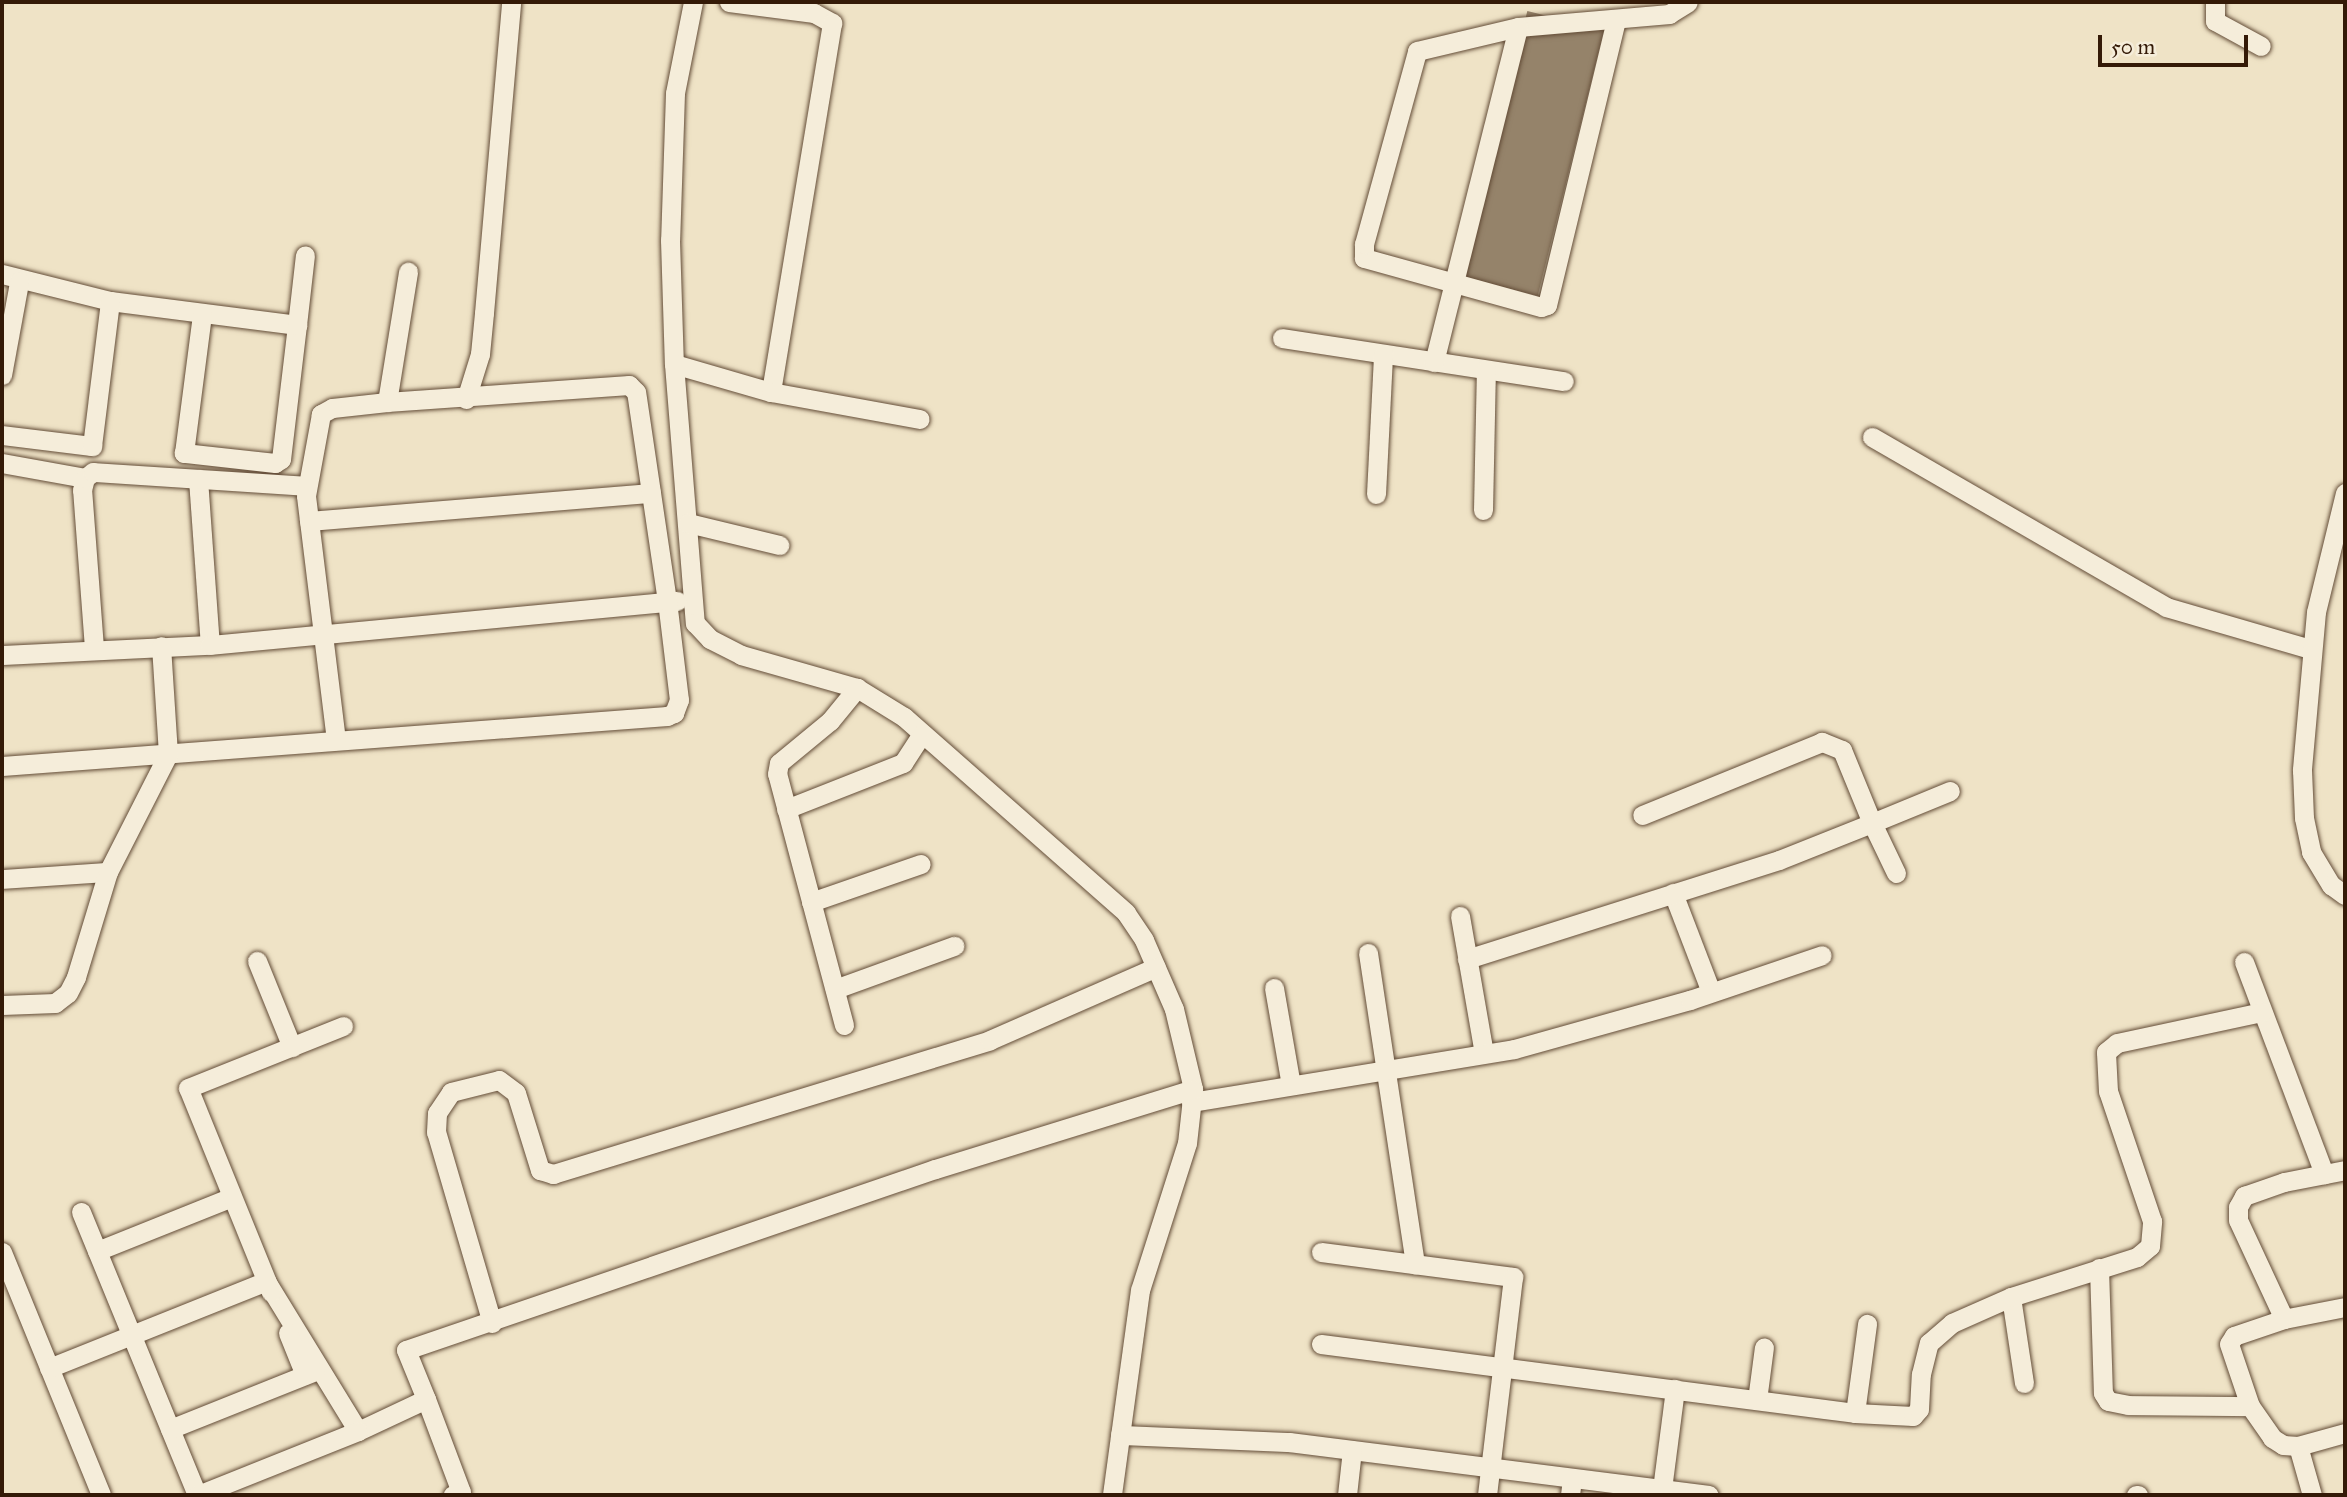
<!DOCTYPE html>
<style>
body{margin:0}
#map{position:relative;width:2347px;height:1497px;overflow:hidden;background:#efe3c6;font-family:"IM FELL Great Primer",serif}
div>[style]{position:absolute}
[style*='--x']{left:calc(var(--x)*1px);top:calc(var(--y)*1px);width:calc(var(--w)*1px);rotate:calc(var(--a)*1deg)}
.shadow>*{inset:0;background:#0003}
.building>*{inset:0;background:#95836a;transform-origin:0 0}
.roads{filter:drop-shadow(0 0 2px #634c37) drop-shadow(0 0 2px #634c37)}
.minor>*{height:19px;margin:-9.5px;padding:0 9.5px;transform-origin:9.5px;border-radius:9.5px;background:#f5edda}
span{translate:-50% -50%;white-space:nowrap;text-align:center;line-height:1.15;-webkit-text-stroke:6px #f5edda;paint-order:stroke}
.frame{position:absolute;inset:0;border:4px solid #341a07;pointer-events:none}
.scale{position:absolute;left:2098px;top:35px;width:150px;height:32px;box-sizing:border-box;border:4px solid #341a07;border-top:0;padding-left:9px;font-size:21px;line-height:24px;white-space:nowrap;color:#341a07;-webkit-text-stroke:5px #f5edda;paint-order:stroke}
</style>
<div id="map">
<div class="shadow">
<i style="clip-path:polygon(1604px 32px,1542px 300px,1471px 282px)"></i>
</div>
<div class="building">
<i style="left:1604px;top:30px;width:274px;height:79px;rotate:104deg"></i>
</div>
<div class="roads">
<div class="minor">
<i style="--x:693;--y:2;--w:93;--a:101.2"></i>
<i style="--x:675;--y:93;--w:147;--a:91.9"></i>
<i style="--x:670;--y:240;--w:124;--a:88.2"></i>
<i style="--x:674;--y:364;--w:260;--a:85.4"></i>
<i style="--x:695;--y:623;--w:22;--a:47"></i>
<i style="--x:710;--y:639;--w:35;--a:27"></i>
<i style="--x:741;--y:655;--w:121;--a:15.9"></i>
<i style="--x:857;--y:688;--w:55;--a:31.7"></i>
<i style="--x:904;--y:717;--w:296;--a:41.4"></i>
<i style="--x:1126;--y:913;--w:32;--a:56"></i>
<i style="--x:1144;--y:940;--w:75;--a:66.5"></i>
<i style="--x:1174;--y:1009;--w:82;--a:76.6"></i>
<i style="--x:1193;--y:1089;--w:54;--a:96.3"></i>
<i style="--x:1187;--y:1143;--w:154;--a:107.7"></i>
<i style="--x:1140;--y:1290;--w:207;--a:97.8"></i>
<i style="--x:729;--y:2;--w:86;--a:7.4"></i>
<i style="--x:814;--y:13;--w:21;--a:29"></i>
<i style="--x:832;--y:23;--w:374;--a:99.4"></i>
<i style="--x:2215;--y:2;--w:19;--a:90"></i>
<i style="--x:2215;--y:21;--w:52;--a:28.5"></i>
<i style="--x:1616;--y:20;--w:293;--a:103.6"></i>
<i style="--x:1547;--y:305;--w:6;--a:162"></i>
<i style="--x:1541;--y:307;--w:184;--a:-164.5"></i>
<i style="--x:1364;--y:258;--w:14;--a:-90"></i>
<i style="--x:1364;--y:244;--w:200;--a:-74.6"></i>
<i style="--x:1417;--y:51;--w:104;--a:-13.4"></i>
<i style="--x:1518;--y:27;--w:152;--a:-4.9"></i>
<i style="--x:1669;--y:14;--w:22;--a:-32"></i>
<i style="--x:2;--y:274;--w:111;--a:14"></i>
<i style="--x:110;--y:301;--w:189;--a:7.3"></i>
<i style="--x:297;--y:325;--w:135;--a:96.8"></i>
<i style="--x:281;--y:459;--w:7;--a:146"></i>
<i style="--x:275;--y:463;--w:92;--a:-173.7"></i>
<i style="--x:184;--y:453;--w:139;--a:-82.6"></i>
<i style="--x:297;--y:325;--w:70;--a:-83.5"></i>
<i style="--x:1282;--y:338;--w:285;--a:8.7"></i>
<i style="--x:1434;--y:362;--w:345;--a:-75.9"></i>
<i style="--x:674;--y:364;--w:101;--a:16.1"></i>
<i style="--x:771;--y:392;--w:151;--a:10.3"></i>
<i style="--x:2;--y:375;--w:95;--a:-79.6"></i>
<i style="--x:466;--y:399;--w:47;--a:-72.7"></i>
<i style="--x:480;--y:354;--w:41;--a:-84.4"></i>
<i style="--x:484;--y:313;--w:312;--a:-85"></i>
<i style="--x:387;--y:402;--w:132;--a:-80.8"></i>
<i style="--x:2;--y:435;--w:91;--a:7"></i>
<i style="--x:92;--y:446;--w:146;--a:-82.9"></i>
<i style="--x:1872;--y:437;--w:340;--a:30"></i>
<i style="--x:2166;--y:607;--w:151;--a:16.2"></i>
<i style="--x:2;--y:463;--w:84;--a:10.2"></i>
<i style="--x:198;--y:479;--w:166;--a:85.9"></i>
<i style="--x:2345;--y:493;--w:122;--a:103.7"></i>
<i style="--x:2316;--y:612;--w:159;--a:95.1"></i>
<i style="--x:2302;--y:770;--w:48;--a:87.6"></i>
<i style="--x:2304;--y:818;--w:35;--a:78"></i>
<i style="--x:2311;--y:852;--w:39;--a:59"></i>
<i style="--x:2331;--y:885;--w:17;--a:36"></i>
<i style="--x:1376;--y:494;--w:140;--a:-87.1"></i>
<i style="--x:1483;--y:510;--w:140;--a:-88.8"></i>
<i style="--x:309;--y:521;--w:343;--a:-4.7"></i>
<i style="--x:688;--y:523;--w:94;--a:13.6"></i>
<i style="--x:94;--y:648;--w:158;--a:-94.3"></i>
<i style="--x:82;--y:490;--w:12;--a:-76"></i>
<i style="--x:85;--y:478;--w:10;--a:-37"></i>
<i style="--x:93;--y:472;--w:214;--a:3.7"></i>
<i style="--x:2;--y:655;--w:208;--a:-2.8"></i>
<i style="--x:210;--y:645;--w:469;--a:-5.4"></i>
<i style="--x:2;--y:766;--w:667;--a:-4.3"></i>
<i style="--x:667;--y:716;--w:8;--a:-23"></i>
<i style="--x:674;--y:713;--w:14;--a:-69"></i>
<i style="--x:679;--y:700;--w:100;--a:-96.9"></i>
<i style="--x:667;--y:601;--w:211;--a:-98.4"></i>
<i style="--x:636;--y:392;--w:10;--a:-135"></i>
<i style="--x:629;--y:385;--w:243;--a:176"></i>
<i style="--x:387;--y:402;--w:55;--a:173.8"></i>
<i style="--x:332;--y:408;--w:13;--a:151"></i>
<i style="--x:321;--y:414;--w:83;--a:100.4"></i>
<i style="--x:306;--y:496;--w:246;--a:83"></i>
<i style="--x:786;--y:809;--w:126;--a:-21.5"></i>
<i style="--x:903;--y:763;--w:35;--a:-57"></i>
<i style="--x:1896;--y:873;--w:55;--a:-115.6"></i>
<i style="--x:1872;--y:823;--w:84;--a:-22.3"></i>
<i style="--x:2;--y:879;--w:106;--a:-3.8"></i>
<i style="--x:1673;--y:893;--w:106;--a:69"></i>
<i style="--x:811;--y:902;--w:116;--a:-19.1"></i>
<i style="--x:1460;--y:916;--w:139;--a:80.1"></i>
<i style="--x:1368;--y:953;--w:315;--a:81.4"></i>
<i style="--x:1467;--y:959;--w:327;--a:-17.6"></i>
<i style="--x:1779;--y:860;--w:100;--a:-21.7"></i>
<i style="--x:1872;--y:823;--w:79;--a:-112.3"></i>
<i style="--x:1842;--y:750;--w:22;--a:-158"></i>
<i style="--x:1822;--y:742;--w:194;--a:157.9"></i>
<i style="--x:257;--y:961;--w:93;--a:67.9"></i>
<i style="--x:2244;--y:962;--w:227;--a:69.3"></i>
<i style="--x:1274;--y:988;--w:98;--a:80.1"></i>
<i style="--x:835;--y:989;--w:127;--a:-19.9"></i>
<i style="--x:2;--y:1005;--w:53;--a:-2.2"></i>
<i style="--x:55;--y:1003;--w:16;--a:-38"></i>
<i style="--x:68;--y:993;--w:18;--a:-63"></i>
<i style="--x:76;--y:977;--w:110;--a:-73.1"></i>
<i style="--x:108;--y:872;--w:132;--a:-63"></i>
<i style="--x:168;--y:754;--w:108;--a:-93.7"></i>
<i style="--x:844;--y:1025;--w:260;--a:-104.9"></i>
<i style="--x:777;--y:774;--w:11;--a:-80"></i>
<i style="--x:779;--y:763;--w:66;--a:-39.5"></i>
<i style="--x:830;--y:721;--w:43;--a:-50.7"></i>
<i style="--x:1191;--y:1102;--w:327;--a:-9.3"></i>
<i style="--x:1514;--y:1049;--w:183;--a:-15.6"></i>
<i style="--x:1690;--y:1000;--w:139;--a:-18.8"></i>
<i style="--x:81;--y:1212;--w:306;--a:67.7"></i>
<i style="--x:97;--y:1251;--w:145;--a:-21.8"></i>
<i style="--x:2;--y:1252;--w:262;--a:67.8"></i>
<i style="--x:1321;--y:1252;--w:194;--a:7.4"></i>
<i style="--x:1513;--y:1277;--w:220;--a:96.8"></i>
<i style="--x:2099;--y:1268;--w:125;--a:88.2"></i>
<i style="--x:2103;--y:1393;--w:9;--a:58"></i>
<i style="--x:2108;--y:1401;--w:20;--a:11"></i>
<i style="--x:2128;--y:1405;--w:122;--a:0.5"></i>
<i style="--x:266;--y:1281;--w:176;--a:58.5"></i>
<i style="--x:358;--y:1431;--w:75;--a:-25.2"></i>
<i style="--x:426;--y:1399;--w:53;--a:-112.2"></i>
<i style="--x:406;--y:1350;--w:559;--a:-18.89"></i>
<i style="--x:935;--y:1169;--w:270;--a:-17.2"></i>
<i style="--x:271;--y:1292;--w:220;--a:-112.1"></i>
<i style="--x:188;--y:1088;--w:167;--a:-21.8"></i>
<i style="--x:2011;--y:1297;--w:87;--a:81.4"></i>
<i style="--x:2345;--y:1307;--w:62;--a:168.9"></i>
<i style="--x:2284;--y:1319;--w:53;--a:161.2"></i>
<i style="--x:2234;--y:1336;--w:9;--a:122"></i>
<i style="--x:2229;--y:1344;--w:65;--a:71.3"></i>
<i style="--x:2250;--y:1406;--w:39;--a:55"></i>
<i style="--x:2272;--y:1438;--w:13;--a:32"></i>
<i style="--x:2283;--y:1445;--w:15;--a:4"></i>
<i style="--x:2298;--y:1446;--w:49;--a:-15.5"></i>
<i style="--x:2284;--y:1319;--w:109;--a:-114.9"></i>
<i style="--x:2238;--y:1220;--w:13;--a:-90"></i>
<i style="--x:2238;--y:1207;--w:13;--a:-61"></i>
<i style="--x:2244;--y:1196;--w:42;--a:-19.3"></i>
<i style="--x:2284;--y:1182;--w:62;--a:-11.1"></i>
<i style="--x:492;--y:1323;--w:199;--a:-106.3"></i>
<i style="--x:436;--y:1132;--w:19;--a:-87"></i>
<i style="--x:437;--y:1113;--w:25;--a:-56"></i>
<i style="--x:451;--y:1092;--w:49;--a:-14"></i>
<i style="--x:499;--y:1080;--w:21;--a:37"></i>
<i style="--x:516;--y:1093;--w:81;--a:72.7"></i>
<i style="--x:540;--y:1170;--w:14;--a:17"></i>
<i style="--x:553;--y:1174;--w:457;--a:-17"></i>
<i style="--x:990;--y:1040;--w:181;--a:-23.7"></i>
<i style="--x:288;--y:1333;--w:45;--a:68"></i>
<i style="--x:1321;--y:1344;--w:538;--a:7.36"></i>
<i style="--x:1855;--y:1413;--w:58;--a:3"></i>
<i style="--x:1913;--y:1416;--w:9;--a:-49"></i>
<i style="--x:1919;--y:1409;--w:35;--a:-87"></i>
<i style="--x:1921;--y:1374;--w:32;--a:-76"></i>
<i style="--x:1929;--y:1343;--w:30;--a:-41"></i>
<i style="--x:1952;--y:1323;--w:64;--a:-23.8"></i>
<i style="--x:2011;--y:1297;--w:132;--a:-17.6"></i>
<i style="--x:2137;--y:1257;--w:17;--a:-40"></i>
<i style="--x:2150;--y:1246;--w:25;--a:-85"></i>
<i style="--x:2152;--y:1221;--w:137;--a:-108.7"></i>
<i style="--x:2108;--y:1091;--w:39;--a:-93"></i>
<i style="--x:2106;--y:1052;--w:14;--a:-39"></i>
<i style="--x:2117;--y:1043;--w:148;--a:-12.1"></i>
<i style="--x:49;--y:1368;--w:234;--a:-21.8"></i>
<i style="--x:426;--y:1399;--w:99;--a:69.4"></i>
<i style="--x:461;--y:1492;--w:9;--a:159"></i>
<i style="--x:1757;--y:1400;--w:53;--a:-82.5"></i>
<i style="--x:1855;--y:1413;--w:90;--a:-82.3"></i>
<i style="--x:170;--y:1429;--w:156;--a:-21.8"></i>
<i style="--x:1120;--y:1435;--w:169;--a:2.4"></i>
<i style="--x:1289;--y:1442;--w:423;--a:7.2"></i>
<i style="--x:2298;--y:1446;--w:51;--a:74.1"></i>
<i style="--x:1662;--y:1489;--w:101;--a:-82.6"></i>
<i style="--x:198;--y:1495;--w:172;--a:-21.8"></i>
<i style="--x:1347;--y:1495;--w:45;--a:-83.7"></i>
<i style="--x:1570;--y:1495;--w:17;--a:-83"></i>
<i style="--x:2136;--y:1495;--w:2;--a:0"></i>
</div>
</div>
<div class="frame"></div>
<div class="scale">50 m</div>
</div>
